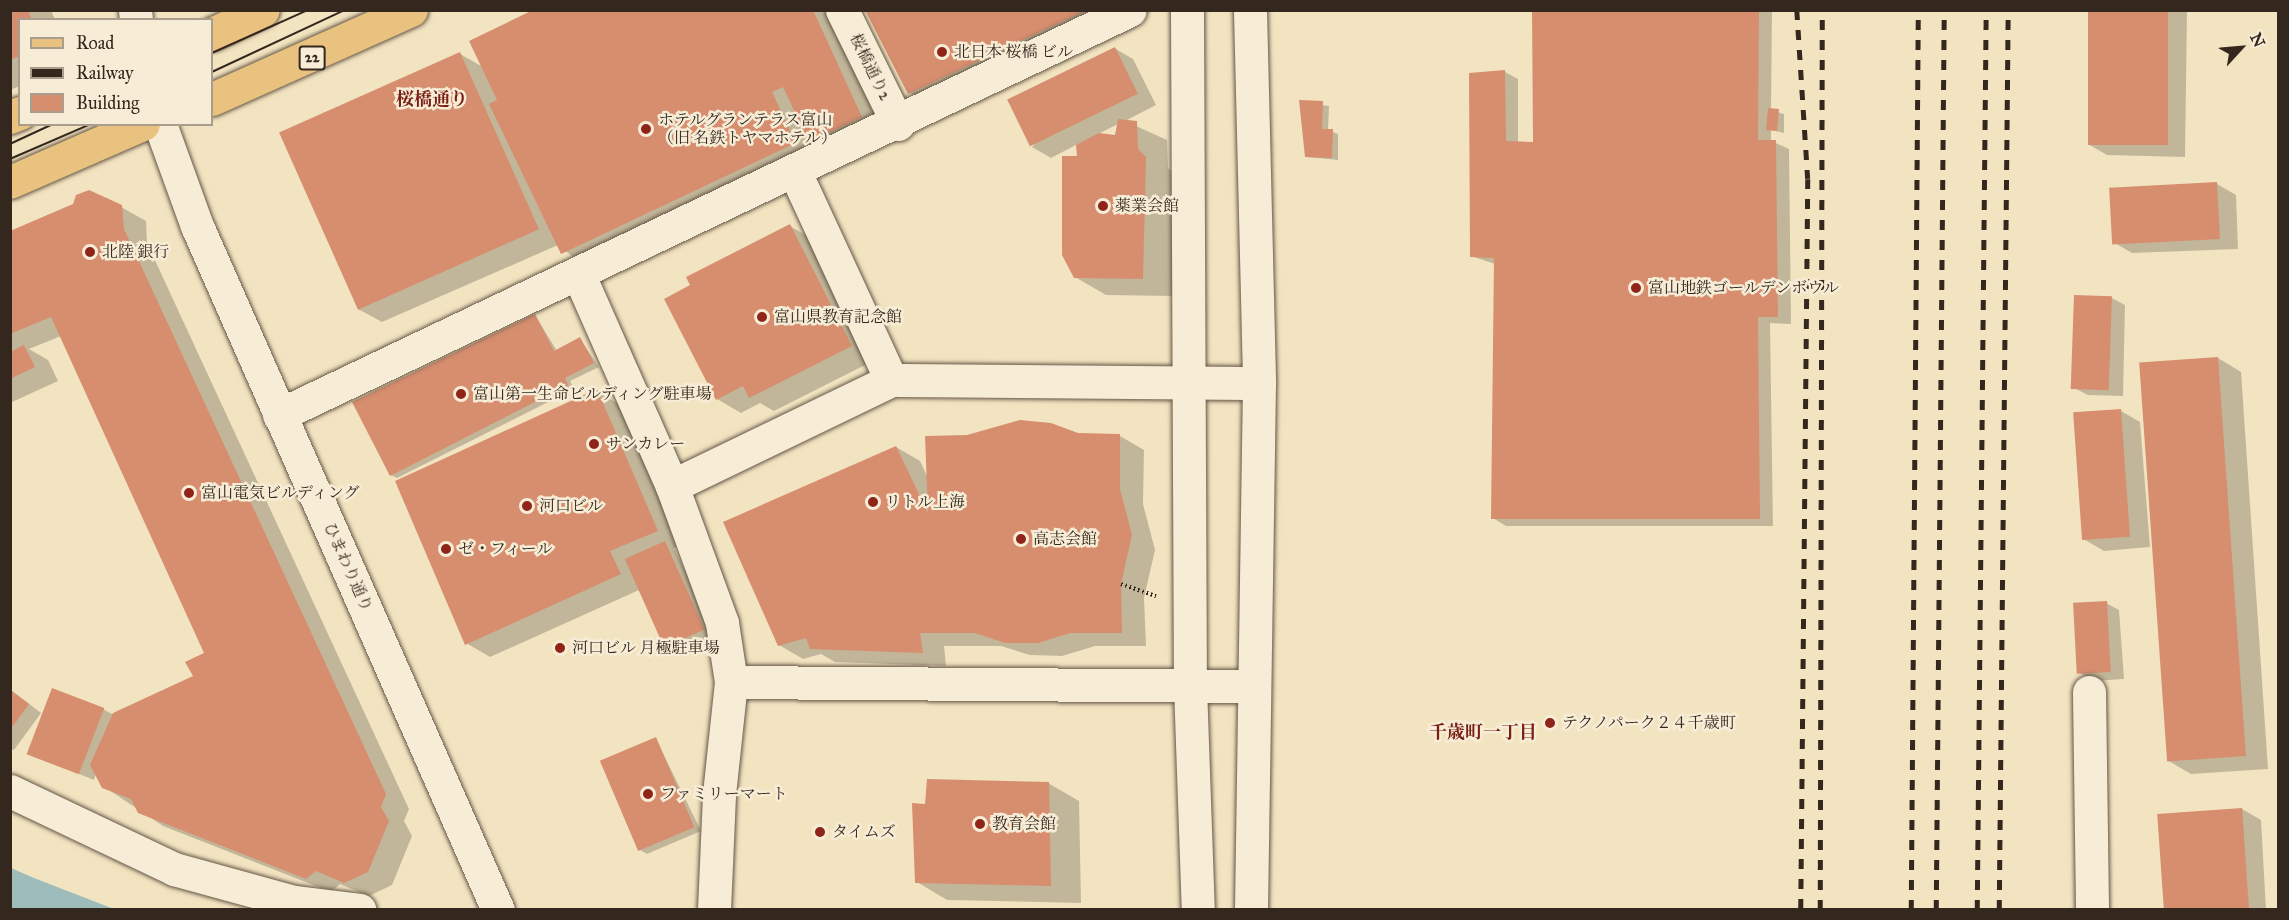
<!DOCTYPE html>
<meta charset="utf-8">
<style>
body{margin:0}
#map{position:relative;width:2289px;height:920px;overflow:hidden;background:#f3e4c1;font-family:"IM FELL Great Primer","Noto Serif JP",serif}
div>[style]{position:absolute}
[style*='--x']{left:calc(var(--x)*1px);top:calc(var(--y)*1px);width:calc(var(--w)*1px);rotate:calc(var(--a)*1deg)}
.water>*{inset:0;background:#9ebcbc}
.shadow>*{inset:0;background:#0003}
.building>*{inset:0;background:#d68e6f;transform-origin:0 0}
.path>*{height:4px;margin-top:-2px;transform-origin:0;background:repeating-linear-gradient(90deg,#34271d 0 1.5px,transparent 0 4.5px)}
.roads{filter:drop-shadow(0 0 2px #645646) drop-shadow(0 0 2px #645646)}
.minor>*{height:33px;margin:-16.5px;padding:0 16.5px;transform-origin:16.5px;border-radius:16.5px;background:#f7edd7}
.tertiary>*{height:33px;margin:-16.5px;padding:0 16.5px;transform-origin:16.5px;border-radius:16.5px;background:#f7edd7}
.primary>*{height:33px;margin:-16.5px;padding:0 16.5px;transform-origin:16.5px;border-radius:16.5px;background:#eac280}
.tram>*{height:1.5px;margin:-0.75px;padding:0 0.75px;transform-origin:0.75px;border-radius:0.75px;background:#34271d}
.rail>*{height:4.5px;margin-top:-2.25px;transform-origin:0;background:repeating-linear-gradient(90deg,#34271d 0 10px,transparent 0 20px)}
.dots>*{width:16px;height:16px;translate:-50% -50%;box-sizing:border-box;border:3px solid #f7edd7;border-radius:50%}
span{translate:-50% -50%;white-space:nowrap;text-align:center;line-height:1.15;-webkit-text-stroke:5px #f7edd7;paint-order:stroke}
.shield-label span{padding:2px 4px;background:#f7edd7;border:2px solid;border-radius:4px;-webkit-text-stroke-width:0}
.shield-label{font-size:15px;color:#34271d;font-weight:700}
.poi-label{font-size:16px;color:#34271d}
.left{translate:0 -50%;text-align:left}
.street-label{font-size:16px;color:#34271d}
.neighbourhood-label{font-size:18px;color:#7a1f14;font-weight:700}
.frame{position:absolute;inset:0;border:12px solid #34271d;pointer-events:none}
.legend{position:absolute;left:18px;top:18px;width:195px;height:108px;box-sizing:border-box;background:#f7edd7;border:2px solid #a99e8d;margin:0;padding:8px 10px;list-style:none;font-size:18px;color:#34271d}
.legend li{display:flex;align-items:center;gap:12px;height:30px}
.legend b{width:30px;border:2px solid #a99e8d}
.north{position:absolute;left:2211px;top:18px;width:60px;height:60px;-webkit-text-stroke:4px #f7edd7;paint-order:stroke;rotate:64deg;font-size:16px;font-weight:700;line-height:24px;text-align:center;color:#34271d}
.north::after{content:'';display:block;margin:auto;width:21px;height:27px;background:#34271d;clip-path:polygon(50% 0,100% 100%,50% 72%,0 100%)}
</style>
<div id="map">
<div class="water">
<i style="clip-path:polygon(11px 868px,34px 878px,114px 909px,11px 909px)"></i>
</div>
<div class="shadow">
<i style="clip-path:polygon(10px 10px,51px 10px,55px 20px,20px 20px,20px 86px,10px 90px)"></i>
<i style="clip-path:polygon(536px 10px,829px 10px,885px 130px,834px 155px,812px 142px,819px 157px,586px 267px,558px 245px,382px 322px,358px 309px,460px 54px,483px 67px)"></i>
<i style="clip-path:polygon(867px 10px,1154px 10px,940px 111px,910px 93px)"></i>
<i style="clip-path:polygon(1534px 10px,1772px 10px,1771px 110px,1784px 114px,1784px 133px,1771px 130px,1771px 141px,1789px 149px,1791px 324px,1770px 323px,1773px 526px,1506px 526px,1493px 518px,1495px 264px,1471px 256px,1505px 72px,1518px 79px,1518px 143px,1535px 144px)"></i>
<i style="clip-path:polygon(2089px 10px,2187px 10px,2185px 157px,2107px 155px,2088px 144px)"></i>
<i style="clip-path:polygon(evenodd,1114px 48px,1133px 59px,1156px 105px,1125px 121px,1167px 140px,1168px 168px,1176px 176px,1174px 296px,1106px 295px,1075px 277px,1078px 144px,1051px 158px,1032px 147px,1114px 48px,1118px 124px,1116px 136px,1098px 134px,1118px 124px)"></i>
<i style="clip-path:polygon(1301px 102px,1329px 106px,1328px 130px,1338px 134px,1338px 160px,1307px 157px)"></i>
<i style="clip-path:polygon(2217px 184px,2236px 195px,2238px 249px,2132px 253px,2113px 242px)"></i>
<i style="clip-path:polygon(121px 207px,146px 221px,147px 243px,409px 809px,404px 821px,412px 836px,392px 885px,369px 896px,340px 884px,331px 892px,163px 826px,103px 786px,96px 773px,94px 780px,30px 754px,103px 709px,114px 715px,195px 677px,206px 653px,61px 336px,29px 349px,48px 360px,58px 381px,10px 403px,10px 233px)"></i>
<i style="clip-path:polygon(790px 226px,814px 240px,875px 360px,774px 411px,760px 403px,741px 413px,717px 399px)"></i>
<i style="clip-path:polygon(2112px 298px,2125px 305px,2123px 396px,2088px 395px,2074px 388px)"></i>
<i style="clip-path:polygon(535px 315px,557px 351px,580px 339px,599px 367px,570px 381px,574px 389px,397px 478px,391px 475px)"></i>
<i style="clip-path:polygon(2218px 358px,2241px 372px,2268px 769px,2191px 774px,2167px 760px)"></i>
<i style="clip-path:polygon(597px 391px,620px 405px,681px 545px,674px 548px,717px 636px,677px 655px,664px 647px,639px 590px,490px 657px,466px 643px)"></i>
<i style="clip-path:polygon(2121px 411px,2140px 422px,2150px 547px,2104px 551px,2085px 540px)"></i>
<i style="clip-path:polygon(1078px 435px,1120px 436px,1144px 450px,1143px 504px,1155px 550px,1144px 598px,1146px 646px,1095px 646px,1062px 656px,1030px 655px,1001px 646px,944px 646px,946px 666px,835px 662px,821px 654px,803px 659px,779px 645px,896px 447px,920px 461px,928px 478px)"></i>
<i style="clip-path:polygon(2106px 603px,2119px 610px,2124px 679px,2093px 681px,2080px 673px)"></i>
<i style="clip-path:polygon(10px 689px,41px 713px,14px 750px,10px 748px)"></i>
<i style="clip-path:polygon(656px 739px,701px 831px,647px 854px,640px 850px)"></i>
<i style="clip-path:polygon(1048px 783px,1079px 801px,1081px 903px,947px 900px,917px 882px,926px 805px)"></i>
<i style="clip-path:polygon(2242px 809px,2261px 820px,2266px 910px,2164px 910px)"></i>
</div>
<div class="building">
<i style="clip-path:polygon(10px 10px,28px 10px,32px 20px,20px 20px,20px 56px,10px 60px)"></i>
<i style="clip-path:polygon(533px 10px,813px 10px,862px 117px,809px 142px,783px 87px,772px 92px,796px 143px,561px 254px,489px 104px,497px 100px,469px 41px)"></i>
<i style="clip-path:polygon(865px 10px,1087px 10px,908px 94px)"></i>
<i style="clip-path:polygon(1532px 10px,1759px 10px,1758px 140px,1776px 140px,1778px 317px,1758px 317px,1760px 519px,1491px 519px,1494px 258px,1470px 257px,1469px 73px,1505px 70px,1506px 141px,1533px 142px)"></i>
<i style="left:2088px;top:10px;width:80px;height:135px"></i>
<i style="left:1115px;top:47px;width:52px;height:120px;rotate:64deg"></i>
<i style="left:460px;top:52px;width:194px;height:198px;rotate:66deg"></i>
<i style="clip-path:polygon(1299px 100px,1323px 101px,1322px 129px,1333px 129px,1332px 158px,1305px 157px)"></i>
<i style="left:1768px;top:108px;width:11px;height:22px;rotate:5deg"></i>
<i style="clip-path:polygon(1118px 119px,1137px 121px,1138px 149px,1146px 157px,1143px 279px,1074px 278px,1062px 255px,1062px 156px,1077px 156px,1076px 145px,1099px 133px,1115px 135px)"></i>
<i style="left:2217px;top:182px;width:57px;height:108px;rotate:87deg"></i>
<i style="clip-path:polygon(89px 190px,122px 205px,124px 229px,386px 794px,381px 807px,389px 821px,368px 872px,344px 883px,316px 871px,306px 879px,138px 813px,131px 799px,102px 788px,90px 765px,113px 713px,193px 676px,185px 662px,204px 653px,51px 317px,10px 334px,10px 231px,73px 204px,76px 195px)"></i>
<i style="clip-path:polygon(790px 224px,852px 346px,749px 398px,743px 386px,716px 400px,664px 299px,690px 285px,686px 277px)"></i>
<i style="left:2074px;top:295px;width:38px;height:94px;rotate:2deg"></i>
<i style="clip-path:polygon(535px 314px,554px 351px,580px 337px,594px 363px,565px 378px,568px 385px,390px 476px,352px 402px)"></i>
<i style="clip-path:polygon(24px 345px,35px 367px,10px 379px,10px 352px)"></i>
<i style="left:2218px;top:357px;width:400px;height:79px;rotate:86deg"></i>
<i style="clip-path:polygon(597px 389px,658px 531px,610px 551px,621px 574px,465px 645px,395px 481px)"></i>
<i style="left:2121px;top:409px;width:128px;height:48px;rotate:86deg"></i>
<i style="clip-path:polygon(1020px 420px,1051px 423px,1078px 433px,1120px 434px,1120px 489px,1132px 535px,1121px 584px,1122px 633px,1070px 633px,1038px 643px,1005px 643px,975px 633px,920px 633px,923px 653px,810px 649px,806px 638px,778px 646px,723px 522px,896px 446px,928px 513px,925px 436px,967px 435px)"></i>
<i style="left:665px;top:541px;width:97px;height:44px;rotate:66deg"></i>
<i style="left:2107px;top:601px;width:71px;height:34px;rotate:87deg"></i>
<i style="left:52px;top:688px;width:56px;height:71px;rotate:21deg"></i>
<i style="clip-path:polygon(10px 690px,29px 704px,10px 730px)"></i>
<i style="left:656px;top:737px;width:98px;height:61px;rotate:67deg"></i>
<i style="clip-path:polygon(927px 779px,1049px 782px,1051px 886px,915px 883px,912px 803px,925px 804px)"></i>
<i style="left:2242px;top:808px;width:102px;height:85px;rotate:86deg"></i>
</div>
<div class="path">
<i style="--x:1121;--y:584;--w:37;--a:19"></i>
</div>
<div class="roads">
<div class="minor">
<i style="--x:842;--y:10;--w:127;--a:63.8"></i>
<i style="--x:794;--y:170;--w:231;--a:65.2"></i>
<i style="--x:578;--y:273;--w:233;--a:66.2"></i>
<i style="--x:672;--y:486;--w:146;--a:69.9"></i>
<i style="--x:722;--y:623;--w:60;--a:81.3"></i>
<i style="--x:731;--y:682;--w:114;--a:96.1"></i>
<i style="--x:719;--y:795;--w:115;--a:92.5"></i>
<i style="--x:279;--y:415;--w:942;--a:-25.45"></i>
<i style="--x:672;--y:486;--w:243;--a:-25.8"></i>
<i style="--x:891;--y:380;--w:368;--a:0.5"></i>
<i style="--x:731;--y:682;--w:523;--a:0.44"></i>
<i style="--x:2089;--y:692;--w:218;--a:89.2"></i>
</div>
<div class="tertiary">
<i style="--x:135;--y:10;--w:10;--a:84"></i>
<i style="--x:1187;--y:10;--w:676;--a:89.75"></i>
<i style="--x:1190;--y:686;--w:224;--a:88"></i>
<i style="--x:1250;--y:10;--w:373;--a:88.6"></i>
<i style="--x:1259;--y:383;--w:527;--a:90.87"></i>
<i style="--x:160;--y:124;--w:109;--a:70.1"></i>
<i style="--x:197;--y:226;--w:747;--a:66.25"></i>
<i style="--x:10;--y:791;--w:182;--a:25.4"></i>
<i style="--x:174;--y:869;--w:124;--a:15.4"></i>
<i style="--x:294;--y:902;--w:66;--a:6.9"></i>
</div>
<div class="primary">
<i style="--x:212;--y:34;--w:56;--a:-25.2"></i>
<i style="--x:212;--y:99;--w:218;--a:-24.1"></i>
<i style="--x:10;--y:117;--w:11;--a:-22"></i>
<i style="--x:10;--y:182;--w:145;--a:-23.6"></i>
</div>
</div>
<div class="tram">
<i style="--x:212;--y:53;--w:105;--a:-24.1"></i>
<i style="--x:212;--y:72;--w:147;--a:-25"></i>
<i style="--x:10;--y:144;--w:47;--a:-24.9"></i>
<i style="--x:10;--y:159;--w:88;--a:-23.4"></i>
</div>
<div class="rail">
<i style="--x:1797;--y:10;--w:169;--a:86.3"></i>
<i style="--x:1808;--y:179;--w:731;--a:90.55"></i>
<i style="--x:1820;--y:910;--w:900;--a:-89.87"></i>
<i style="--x:1911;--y:910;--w:900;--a:-89.55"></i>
<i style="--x:1936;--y:910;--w:900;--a:-89.49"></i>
<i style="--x:1977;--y:910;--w:900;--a:-89.43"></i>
<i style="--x:1999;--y:910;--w:900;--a:-89.43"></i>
</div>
<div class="dots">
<i style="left:942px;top:52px;background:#8f2418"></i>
<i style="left:646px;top:129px;background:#8f2418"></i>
<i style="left:1103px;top:206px;background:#8f2418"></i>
<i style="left:90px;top:252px;background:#8f2418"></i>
<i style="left:1636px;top:288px;background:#8f2418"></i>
<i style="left:762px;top:317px;background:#8f2418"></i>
<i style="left:461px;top:394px;background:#8f2418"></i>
<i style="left:594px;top:444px;background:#8f2418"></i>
<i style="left:189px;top:493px;background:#8f2418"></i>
<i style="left:873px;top:502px;background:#8f2418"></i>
<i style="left:527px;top:506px;background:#8f2418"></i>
<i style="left:1021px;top:539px;background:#8f2418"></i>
<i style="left:446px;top:549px;background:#8f2418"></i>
<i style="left:560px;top:648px;background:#8f2418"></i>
<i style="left:1550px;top:723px;background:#8f2418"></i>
<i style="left:648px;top:794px;background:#8f2418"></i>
<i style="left:980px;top:824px;background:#8f2418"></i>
<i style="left:820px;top:832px;background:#8f2418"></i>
</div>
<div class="shield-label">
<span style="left:312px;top:58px">22</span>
</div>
<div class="poi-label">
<span class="left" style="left:954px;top:52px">北日本 桜橋 ビル</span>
<span class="left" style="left:658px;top:129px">ホテルグランテラス富山<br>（旧 名鉄トヤマホテル）</span>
<span class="left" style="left:1115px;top:206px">薬業会館</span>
<span class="left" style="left:102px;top:252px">北陸 銀行</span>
<span class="left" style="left:1648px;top:288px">富山地鉄ゴールデンボウル</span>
<span class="left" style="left:774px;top:317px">富山県教育記念館</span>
<span class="left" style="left:473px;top:394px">富山第一生命ビルディング駐車場</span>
<span class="left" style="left:606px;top:444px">サンカレー</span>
<span class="left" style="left:201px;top:493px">富山電気ビルディング</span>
<span class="left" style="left:885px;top:502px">リトル上海</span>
<span class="left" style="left:539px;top:506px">河口ビル</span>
<span class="left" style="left:1033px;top:539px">高志会館</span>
<span class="left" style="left:458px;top:549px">ゼ・フィール</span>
<span class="left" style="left:572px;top:648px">河口ビル 月極駐車場</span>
<span class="left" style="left:1562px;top:723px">テクノパーク２４千歳町</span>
<span class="left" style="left:660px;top:794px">ファミリーマート</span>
<span class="left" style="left:992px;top:824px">教育会館</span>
<span class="left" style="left:832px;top:832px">タイムズ</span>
</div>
<div class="street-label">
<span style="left:870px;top:67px;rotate:64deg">桜橋通り2</span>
<span style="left:348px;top:567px;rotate:66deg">ひまわり通り</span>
</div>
<div class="neighbourhood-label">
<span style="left:432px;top:99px">桜橋通り</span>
<span style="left:1483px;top:732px">千歳町一丁目</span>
</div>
<div class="frame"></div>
<ul class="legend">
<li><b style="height:8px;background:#eac280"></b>Road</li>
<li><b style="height:8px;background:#34271d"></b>Railway</li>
<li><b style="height:16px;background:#d68e6f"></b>Building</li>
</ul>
<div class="north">N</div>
</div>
